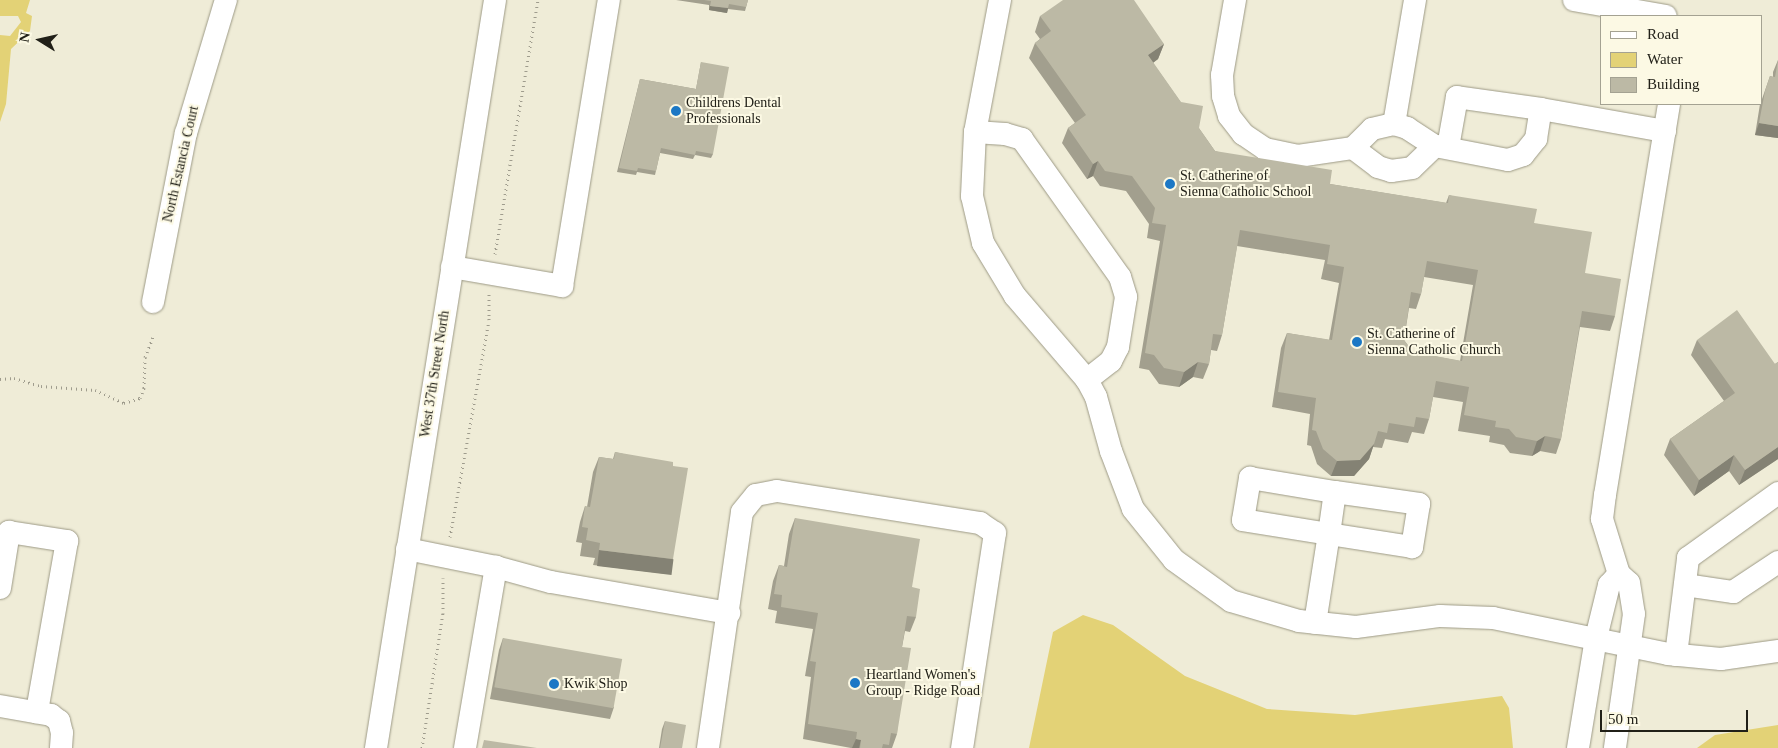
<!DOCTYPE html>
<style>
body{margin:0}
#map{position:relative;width:1778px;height:748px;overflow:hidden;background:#efecd7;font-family:Georgia,serif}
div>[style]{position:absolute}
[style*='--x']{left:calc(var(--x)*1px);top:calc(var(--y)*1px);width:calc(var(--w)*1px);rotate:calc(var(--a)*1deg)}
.water>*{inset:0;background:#e3d276}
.path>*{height:3px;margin-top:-1.5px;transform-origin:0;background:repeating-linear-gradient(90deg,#9f9c8d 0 1px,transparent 0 5px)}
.roads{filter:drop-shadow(0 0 1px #9d9a86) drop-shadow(0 0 1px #9d9a86)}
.minor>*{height:22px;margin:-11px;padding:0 11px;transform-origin:11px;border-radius:11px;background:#fff}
.wall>*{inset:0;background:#a29f8e}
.shaded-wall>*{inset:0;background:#848274;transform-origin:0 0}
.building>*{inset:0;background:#bcb9a5;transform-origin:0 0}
.dots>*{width:14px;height:14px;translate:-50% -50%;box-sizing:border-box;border:2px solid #fcf9e4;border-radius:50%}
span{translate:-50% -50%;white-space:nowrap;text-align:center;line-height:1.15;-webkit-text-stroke:4px #fcf9e4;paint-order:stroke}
.poi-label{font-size:14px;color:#212018}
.left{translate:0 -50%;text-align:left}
.street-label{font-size:14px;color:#212018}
.legend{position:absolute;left:1600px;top:15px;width:162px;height:90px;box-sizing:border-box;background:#fcf9e4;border:1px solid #a4a292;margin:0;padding:6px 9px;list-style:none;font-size:15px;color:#212018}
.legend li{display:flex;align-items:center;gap:10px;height:25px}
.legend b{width:25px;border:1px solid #a4a292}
.north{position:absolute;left:15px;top:15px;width:50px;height:50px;-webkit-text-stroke:4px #fcf9e4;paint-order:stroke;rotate:280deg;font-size:14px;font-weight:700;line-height:20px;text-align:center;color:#212018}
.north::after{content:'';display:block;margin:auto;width:18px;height:22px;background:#212018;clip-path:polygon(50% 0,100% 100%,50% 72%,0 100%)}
.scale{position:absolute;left:1600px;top:710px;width:148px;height:22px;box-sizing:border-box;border:2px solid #212018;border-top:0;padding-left:6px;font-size:15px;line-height:18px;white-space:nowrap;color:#212018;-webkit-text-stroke:4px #fcf9e4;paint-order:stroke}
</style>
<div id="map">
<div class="water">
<i style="clip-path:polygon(0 0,30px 0,26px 13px,32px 16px,30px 31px,11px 49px,6px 104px,0 122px,0 35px,10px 36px,21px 22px,18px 16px,0 16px)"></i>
<i style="clip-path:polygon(1083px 615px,1113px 625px,1185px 676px,1267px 709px,1355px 715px,1502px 696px,1509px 708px,1513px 748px,1029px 748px,1053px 632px)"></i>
<i style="clip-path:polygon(1778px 725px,1778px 748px,1697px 748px,1715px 735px)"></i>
</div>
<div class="path">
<i style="--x:495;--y:254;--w:258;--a:-80.4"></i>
<i style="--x:0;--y:379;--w:14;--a:-4"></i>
<i style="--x:14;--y:378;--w:28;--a:17"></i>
<i style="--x:41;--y:386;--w:54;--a:4.2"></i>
<i style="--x:95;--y:390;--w:32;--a:24"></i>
<i style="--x:124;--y:403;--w:17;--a:-17"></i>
<i style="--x:140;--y:398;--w:11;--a:-68"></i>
<i style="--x:144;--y:388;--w:31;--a:-88"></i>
<i style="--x:145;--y:357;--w:24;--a:-68"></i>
<i style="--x:450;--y:537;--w:220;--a:-79.8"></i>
<i style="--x:489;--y:320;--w:28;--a:-90"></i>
<i style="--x:422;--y:748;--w:137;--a:-81.2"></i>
<i style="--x:443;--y:613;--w:35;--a:-90"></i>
</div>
<div class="roads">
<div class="minor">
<i style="--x:1000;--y:0;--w:134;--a:100.7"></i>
<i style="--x:975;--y:132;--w:64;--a:92.7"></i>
<i style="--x:972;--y:196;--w:48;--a:76.8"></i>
<i style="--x:983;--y:243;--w:62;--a:58.9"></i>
<i style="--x:1015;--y:296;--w:111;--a:49.4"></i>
<i style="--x:1087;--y:380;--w:19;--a:62"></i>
<i style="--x:1096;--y:397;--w:56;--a:74.5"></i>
<i style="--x:1111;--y:451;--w:62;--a:69.2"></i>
<i style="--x:1133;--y:509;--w:65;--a:51.2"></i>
<i style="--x:1174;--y:560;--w:70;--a:35.7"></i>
<i style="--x:1231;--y:601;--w:71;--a:16.4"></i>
<i style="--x:1299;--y:621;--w:57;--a:6"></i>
<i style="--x:1356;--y:627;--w:85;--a:-7.5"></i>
<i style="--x:1440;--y:616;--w:53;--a:2.2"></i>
<i style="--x:1493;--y:618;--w:179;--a:11.6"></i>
<i style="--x:1668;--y:654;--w:53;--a:5.4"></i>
<i style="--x:1721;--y:659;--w:58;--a:-8"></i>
<i style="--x:1235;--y:0;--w:76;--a:99.8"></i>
<i style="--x:1222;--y:75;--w:21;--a:87"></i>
<i style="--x:1223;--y:96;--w:21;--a:73"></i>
<i style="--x:1229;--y:116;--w:23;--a:52"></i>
<i style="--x:1243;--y:134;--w:27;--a:34"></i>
<i style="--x:1265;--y:149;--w:34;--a:12"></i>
<i style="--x:1298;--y:156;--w:56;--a:-8.3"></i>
<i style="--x:1353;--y:148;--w:31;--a:37"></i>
<i style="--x:1378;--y:167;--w:14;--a:17"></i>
<i style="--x:1391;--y:171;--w:21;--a:-8"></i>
<i style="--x:1412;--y:168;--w:32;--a:-44"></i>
<i style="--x:1435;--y:146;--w:74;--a:10.9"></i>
<i style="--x:1508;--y:160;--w:16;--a:-18"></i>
<i style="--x:1523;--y:155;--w:21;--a:-51"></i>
<i style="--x:1536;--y:139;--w:30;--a:-81"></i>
<i style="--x:1541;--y:109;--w:85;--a:-171.9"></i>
<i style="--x:1457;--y:97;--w:51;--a:100.2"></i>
<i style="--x:1415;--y:0;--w:126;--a:99.6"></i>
<i style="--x:1394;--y:124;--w:14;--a:17"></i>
<i style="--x:1407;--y:128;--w:33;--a:33"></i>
<i style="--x:1574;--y:0;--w:93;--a:9.9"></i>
<i style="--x:1541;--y:109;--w:126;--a:10.1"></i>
<i style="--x:975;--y:132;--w:30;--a:4"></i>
<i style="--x:1005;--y:134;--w:18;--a:16"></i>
<i style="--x:1022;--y:139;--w:169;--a:54.6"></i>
<i style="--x:1120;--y:277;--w:21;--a:73"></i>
<i style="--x:1126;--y:297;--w:51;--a:99.1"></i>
<i style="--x:1118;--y:347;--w:16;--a:117"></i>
<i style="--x:1111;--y:361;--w:31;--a:142"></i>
<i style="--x:1353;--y:148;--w:27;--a:-45"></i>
<i style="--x:1372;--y:129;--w:23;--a:-13"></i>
<i style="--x:452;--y:267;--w:112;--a:9.8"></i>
<i style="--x:562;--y:286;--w:290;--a:-80.7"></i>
<i style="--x:153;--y:302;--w:172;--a:-79"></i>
<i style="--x:186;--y:133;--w:139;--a:-73.3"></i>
<i style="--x:407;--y:549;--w:91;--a:11.4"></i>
<i style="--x:496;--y:567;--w:57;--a:15.3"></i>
<i style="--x:551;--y:582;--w:181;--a:9.9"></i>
<i style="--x:1619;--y:574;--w:58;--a:-107.2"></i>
<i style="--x:1602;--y:519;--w:24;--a:-83"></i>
<i style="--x:1605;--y:495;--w:396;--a:-80.7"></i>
<i style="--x:1685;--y:585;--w:49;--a:8.3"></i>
<i style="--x:1733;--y:592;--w:54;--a:-33.7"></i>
<i style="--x:0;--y:588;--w:57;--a:-80.9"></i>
<i style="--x:9;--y:532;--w:59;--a:8.8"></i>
<i style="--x:67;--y:541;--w:174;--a:100"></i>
<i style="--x:1315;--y:623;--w:90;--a:-81.1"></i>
<i style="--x:1329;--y:534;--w:42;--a:-81.9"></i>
<i style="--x:1335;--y:492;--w:85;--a:8.1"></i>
<i style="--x:1419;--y:504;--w:44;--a:99.2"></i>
<i style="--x:1412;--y:547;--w:84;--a:-171.1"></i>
<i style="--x:1329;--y:534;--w:87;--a:-170.8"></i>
<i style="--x:1243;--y:520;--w:43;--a:-80.5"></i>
<i style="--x:1250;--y:478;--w:86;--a:9.4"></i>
<i style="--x:1676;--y:655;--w:98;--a:-82.9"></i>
<i style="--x:1688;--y:558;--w:111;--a:-35.8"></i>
<i style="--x:0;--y:706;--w:52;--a:10"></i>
<i style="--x:51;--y:715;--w:10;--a:37"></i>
<i style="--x:59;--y:721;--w:12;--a:76"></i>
<i style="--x:62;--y:733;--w:15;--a:94"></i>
<i style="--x:376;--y:748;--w:757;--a:-80.96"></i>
<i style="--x:465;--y:748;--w:184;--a:-80.3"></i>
<i style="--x:708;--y:748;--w:238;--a:-81.8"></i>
<i style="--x:742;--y:512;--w:22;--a:-51"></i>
<i style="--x:756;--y:495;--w:21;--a:-11"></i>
<i style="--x:777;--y:491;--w:206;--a:9"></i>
<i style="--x:980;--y:523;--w:18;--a:34"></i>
<i style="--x:995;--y:533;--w:218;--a:98.7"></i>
<i style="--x:1578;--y:748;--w:111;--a:-80.7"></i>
<i style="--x:1596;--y:638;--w:55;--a:-76.2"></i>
<i style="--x:1609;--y:585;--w:15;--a:-48"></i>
<i style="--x:1619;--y:574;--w:13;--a:42"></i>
<i style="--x:1629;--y:583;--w:31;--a:81"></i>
<i style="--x:1634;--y:614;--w:135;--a:98.1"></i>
</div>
</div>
<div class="wall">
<i style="clip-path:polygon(676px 0,748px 0,745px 11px,728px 9px,727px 13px,709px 10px,709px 5px)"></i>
<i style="clip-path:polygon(evenodd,1040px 16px,1164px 44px,1158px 59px,1153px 63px,1215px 151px,1330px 184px,1446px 203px,1449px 195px,1534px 223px,1585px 273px,1615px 316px,1610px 331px,1580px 327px,1561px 439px,1556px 454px,1540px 451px,1532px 456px,1510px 453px,1504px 445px,1489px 442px,1490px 436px,1458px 431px,1463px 402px,1433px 397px,1429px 419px,1424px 434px,1412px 432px,1408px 443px,1385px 439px,1382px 448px,1373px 447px,1369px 459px,1354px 476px,1331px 476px,1317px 464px,1311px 446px,1307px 445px,1310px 414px,1272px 407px,1281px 348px,1287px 333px,1329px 340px,1339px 283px,1321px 279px,1325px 260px,1237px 246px,1222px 335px,1217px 351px,1211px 350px,1209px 364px,1203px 379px,1193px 377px,1179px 387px,1159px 384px,1149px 370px,1139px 368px,1160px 241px,1147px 238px,1149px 224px,1126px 191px,1100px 186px,1093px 176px,1087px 179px,1062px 143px,1068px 128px,1075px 123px,1029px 58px,1035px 43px,1040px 39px,1035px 32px,1040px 16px,1424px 277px,1473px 285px,1460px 361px,1413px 352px,1404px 340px,1409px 308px,1416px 309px,1421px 294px,1424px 277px)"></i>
<i style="clip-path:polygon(1778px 60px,1778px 138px,1755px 135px,1760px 104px,1762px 104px,1762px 99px,1770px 76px,1773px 77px,1773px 72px)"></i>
<i style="clip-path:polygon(701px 62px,713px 154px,711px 158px,695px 155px,693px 159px,660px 153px,655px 175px,637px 172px,636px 175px,617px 172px,640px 79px,696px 89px)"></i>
<i style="clip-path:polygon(1697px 340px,1775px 364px,1778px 362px,1778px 459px,1739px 485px,1729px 471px,1694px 496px,1664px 455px,1670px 439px,1724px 401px,1691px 355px)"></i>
<i style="clip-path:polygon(615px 452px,673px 466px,673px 559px,667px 574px,593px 565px,595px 558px,580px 556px,582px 543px,576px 542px,580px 522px,585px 506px,587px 507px,593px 472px,599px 457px,613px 459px)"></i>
<i style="clip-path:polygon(795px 518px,912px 587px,916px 617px,910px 632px,905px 631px,902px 647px,897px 734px,892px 748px,851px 748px,803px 739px,811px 677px,805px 676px,813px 629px,775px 623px,777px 611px,768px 609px,773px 581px,779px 565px,784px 566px,789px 534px)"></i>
<i style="clip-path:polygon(503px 638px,614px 707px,610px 719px,490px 699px,499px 650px)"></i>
<i style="clip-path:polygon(665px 721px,682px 748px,659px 748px,662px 729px)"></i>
</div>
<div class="shaded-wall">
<i style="clip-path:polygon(710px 6px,728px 8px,727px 13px,709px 10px)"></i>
<i style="clip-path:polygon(1164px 44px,1158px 59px,1143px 70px,1148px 55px)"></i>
<i style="clip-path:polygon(1759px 123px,1778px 126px,1778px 138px,1755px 135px)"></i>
<i style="clip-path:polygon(1098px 161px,1093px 176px,1087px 179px,1093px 164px)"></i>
<i style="clip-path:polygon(1198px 362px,1193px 377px,1179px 387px,1184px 372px)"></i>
<i style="clip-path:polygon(1545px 436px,1540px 451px,1532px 456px,1537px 441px)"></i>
<i style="clip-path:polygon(1374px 444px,1369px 459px,1354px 476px,1331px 476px,1337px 461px)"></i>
<i style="clip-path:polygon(1778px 447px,1778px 459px,1739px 485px,1745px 470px)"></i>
<i style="clip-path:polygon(1734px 455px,1729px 471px,1694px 496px,1699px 480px)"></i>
<i style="left:599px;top:550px;width:75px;height:16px;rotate:7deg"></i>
<i style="clip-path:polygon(856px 739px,861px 740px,859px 748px,852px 748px)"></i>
</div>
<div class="building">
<i style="clip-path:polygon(704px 0,748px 0,746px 7px,729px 4px,728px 8px,710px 6px,711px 1px)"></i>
<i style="clip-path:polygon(evenodd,1063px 0,1134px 0,1164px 44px,1148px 55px,1181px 102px,1203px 106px,1199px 128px,1215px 151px,1332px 170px,1330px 184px,1448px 203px,1449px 195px,1537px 209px,1534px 223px,1592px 232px,1585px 273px,1621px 279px,1615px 316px,1582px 311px,1561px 439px,1545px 436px,1537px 441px,1516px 437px,1509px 429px,1495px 427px,1496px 421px,1464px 415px,1469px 387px,1436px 381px,1429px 419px,1416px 417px,1414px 427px,1389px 423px,1387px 433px,1378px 431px,1374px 444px,1360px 460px,1337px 461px,1323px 449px,1316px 431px,1312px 430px,1316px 398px,1278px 392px,1287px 333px,1332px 340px,1344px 267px,1327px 264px,1330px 245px,1240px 230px,1222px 335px,1213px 334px,1209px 364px,1198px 362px,1184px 372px,1164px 368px,1154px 355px,1145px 353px,1166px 225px,1152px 223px,1155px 208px,1132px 176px,1105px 171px,1098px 161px,1093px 164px,1068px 128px,1086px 115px,1035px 43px,1051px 31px,1040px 16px,1063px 0,1427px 261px,1478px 270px,1462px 361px,1413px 352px,1404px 340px,1411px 292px,1421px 294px,1427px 261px)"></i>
<i style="clip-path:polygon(1778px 60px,1778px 126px,1759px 123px,1765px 91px,1770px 76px,1775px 77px)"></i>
<i style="clip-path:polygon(701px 62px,729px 67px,713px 154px,696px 151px,695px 155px,661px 148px,656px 171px,638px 168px,637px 171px,619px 168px,640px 79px,696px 89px)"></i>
<i style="clip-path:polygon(1737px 310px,1775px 364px,1778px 362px,1778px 447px,1745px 470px,1734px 455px,1699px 480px,1670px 439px,1735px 393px,1697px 340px)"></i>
<i style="clip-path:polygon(615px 452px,673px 462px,673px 466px,688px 468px,673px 559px,599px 550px,600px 543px,586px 540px,588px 528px,582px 527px,585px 506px,590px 507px,599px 457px,614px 459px)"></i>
<i style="clip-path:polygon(795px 518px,920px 539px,912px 587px,920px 589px,916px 617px,907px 616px,902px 647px,911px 648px,897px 734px,891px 733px,889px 745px,883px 744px,882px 748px,860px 748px,861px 740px,856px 739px,857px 732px,808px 724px,816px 662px,810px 661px,818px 613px,781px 607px,782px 595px,774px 594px,779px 565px,787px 567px)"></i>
<i style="left:503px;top:638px;width:121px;height:50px;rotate:10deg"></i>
<i style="clip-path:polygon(665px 721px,686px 725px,682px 748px,660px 748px)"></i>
<i style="clip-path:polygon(484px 740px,537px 748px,482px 748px)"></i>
</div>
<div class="dots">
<i style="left:676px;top:111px;background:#1c78c5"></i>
<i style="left:1170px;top:184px;background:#1c78c5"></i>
<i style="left:1357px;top:342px;background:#1c78c5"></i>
<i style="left:855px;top:683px;background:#1c78c5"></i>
<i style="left:554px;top:684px;background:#1c78c5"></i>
</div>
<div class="poi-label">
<span class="left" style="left:686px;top:111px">Childrens Dental<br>Professionals</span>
<span class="left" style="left:1180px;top:184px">St. Catherine of<br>Sienna Catholic School</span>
<span class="left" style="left:1367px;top:342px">St. Catherine of<br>Sienna Catholic Church</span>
<span class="left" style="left:866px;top:683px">Heartland Women's<br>Group - Ridge Road</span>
<span class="left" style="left:564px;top:684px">Kwik Shop</span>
</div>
<div class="street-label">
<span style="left:181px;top:164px;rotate:-77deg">North Estancia Court</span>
<span style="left:435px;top:374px;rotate:-81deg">West 37th Street North</span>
</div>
<ul class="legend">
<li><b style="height:6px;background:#fff"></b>Road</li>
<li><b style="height:14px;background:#e3d276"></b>Water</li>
<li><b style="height:14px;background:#bcb9a5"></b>Building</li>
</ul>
<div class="north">N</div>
<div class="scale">50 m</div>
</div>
